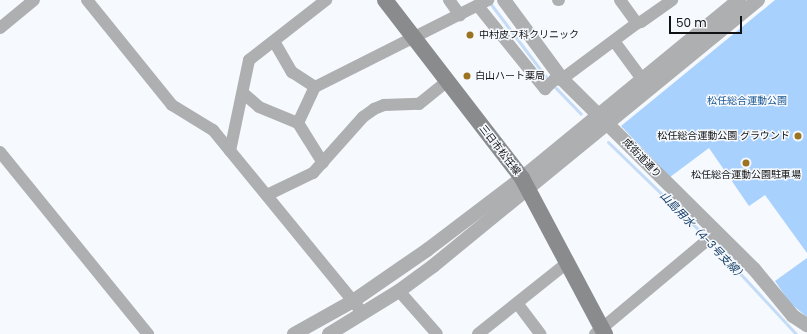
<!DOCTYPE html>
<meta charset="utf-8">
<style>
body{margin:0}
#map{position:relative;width:807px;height:334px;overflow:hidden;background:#f6f9fd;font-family:Poppins,"Noto Sans JP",sans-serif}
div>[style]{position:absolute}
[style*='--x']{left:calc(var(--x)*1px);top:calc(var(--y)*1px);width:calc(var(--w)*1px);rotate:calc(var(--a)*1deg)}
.green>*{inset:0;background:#a9d1fe}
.stream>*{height:3px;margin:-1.5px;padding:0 1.5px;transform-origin:1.5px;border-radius:1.5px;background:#c4dcf7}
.minor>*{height:12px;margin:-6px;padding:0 6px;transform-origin:6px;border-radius:6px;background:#adafb0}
.tertiary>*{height:14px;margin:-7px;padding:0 7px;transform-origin:7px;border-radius:7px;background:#adafb0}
.secondary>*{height:16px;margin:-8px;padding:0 8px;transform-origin:8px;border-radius:8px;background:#898b8d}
.dots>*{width:11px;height:11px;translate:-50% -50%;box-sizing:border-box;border:2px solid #f6f9fd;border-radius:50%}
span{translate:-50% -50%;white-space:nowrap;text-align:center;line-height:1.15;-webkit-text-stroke:3px #f6f9fd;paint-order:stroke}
.poi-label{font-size:10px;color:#111213}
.left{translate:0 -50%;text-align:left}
.right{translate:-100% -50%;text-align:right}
.park-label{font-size:10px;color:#195691}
.street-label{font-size:10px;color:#111213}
.water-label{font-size:11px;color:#153e68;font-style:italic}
.scale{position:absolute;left:669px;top:16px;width:73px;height:18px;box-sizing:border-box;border:2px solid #111213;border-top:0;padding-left:5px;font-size:12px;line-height:14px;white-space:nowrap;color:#111213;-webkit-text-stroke:3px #f6f9fd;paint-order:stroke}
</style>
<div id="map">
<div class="green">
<i style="clip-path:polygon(775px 0,807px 0,807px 253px,765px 195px,749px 206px,709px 148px,670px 177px,621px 126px)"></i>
<i style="clip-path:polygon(807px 258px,807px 317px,790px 303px,775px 281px)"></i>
</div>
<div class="stream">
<i style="--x:490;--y:3;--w:98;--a:52.9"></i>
<i style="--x:553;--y:85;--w:40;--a:46"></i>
<i style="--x:608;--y:142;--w:136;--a:44.1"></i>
<i style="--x:710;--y:241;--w:127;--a:47.2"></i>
</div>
<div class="minor">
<i style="--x:87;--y:0;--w:135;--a:51"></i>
<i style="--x:172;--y:105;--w:48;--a:31.4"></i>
<i style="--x:213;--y:130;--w:237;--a:50.7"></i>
<i style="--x:449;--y:0;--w:19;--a:54"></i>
<i style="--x:558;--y:0;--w:1;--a:0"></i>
<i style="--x:620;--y:0;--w:29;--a:54"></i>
<i style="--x:478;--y:6;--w:107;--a:51.1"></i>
<i style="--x:545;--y:89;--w:13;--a:-45"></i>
<i style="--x:554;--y:80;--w:8;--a:-7"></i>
<i style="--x:562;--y:79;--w:94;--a:-36.7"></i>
<i style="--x:637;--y:23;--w:4;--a:-14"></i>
<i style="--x:641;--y:22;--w:38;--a:-35"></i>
<i style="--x:0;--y:28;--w:44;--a:-39.5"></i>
<i style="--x:614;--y:41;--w:47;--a:53.6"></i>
<i style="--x:275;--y:43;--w:34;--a:60"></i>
<i style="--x:292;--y:72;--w:27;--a:33"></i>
<i style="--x:243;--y:93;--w:21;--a:41"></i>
<i style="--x:259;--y:107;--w:42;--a:22.3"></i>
<i style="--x:298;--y:123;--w:47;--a:58"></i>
<i style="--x:298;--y:123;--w:40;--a:-65"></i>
<i style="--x:315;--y:87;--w:194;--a:-26.7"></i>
<i style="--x:230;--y:151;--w:93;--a:-78.2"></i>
<i style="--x:249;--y:60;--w:98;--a:-37.9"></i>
<i style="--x:0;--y:152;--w:235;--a:50.9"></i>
<i style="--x:267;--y:195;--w:51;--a:-25.6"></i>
<i style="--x:313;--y:173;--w:75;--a:-48.2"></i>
<i style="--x:363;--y:117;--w:14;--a:-36"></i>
<i style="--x:374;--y:109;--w:11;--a:-22"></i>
<i style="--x:384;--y:105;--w:35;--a:-2"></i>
<i style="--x:419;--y:104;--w:36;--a:-39"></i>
<i style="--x:399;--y:291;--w:57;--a:48.5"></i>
<i style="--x:517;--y:303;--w:39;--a:53"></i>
<i style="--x:478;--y:334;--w:114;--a:-38.6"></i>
<i style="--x:595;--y:334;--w:158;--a:-39.9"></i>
</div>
<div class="tertiary">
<i style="--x:504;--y:0;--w:98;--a:53.7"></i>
<i style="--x:562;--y:79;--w:270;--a:44.7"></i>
<i style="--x:754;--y:269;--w:61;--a:50.3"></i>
<i style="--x:793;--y:316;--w:17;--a:33"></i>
<i style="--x:294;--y:334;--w:68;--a:-29.2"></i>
<i style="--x:353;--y:301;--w:90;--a:-34.6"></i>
<i style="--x:427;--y:250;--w:119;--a:-37.2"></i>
<i style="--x:522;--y:178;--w:281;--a:-39.4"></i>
<i style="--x:329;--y:334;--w:82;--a:-31.6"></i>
<i style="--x:399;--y:291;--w:42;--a:-36.3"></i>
<i style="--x:433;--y:266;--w:420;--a:-39.3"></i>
</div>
<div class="secondary">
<i style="--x:385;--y:0;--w:225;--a:52.4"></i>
<i style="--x:522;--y:178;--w:177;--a:62"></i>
</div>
<div class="dots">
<i style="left:470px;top:35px;background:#9c7421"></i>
<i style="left:467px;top:76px;background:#9c7421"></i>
<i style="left:798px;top:136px;background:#9c7421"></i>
<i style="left:746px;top:163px;background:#9c7421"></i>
</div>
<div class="poi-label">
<span class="left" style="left:479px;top:35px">中村皮フ科クリニック</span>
<span class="left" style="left:475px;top:76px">白山ハート薬局</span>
<span class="right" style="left:790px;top:136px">松任総合運動公園 グラウンド</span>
<span style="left:746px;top:175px">松任総合運動公園駐車場</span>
</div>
<div class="park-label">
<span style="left:747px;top:101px">松任総合運動公園</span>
</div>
<div class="street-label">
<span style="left:500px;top:150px;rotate:52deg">三日市松任線</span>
<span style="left:642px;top:158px;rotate:46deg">成街道通り</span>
</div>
<div class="water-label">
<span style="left:703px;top:236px;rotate:46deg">山島用水（4-3号支線）</span>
</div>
<div class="scale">50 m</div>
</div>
